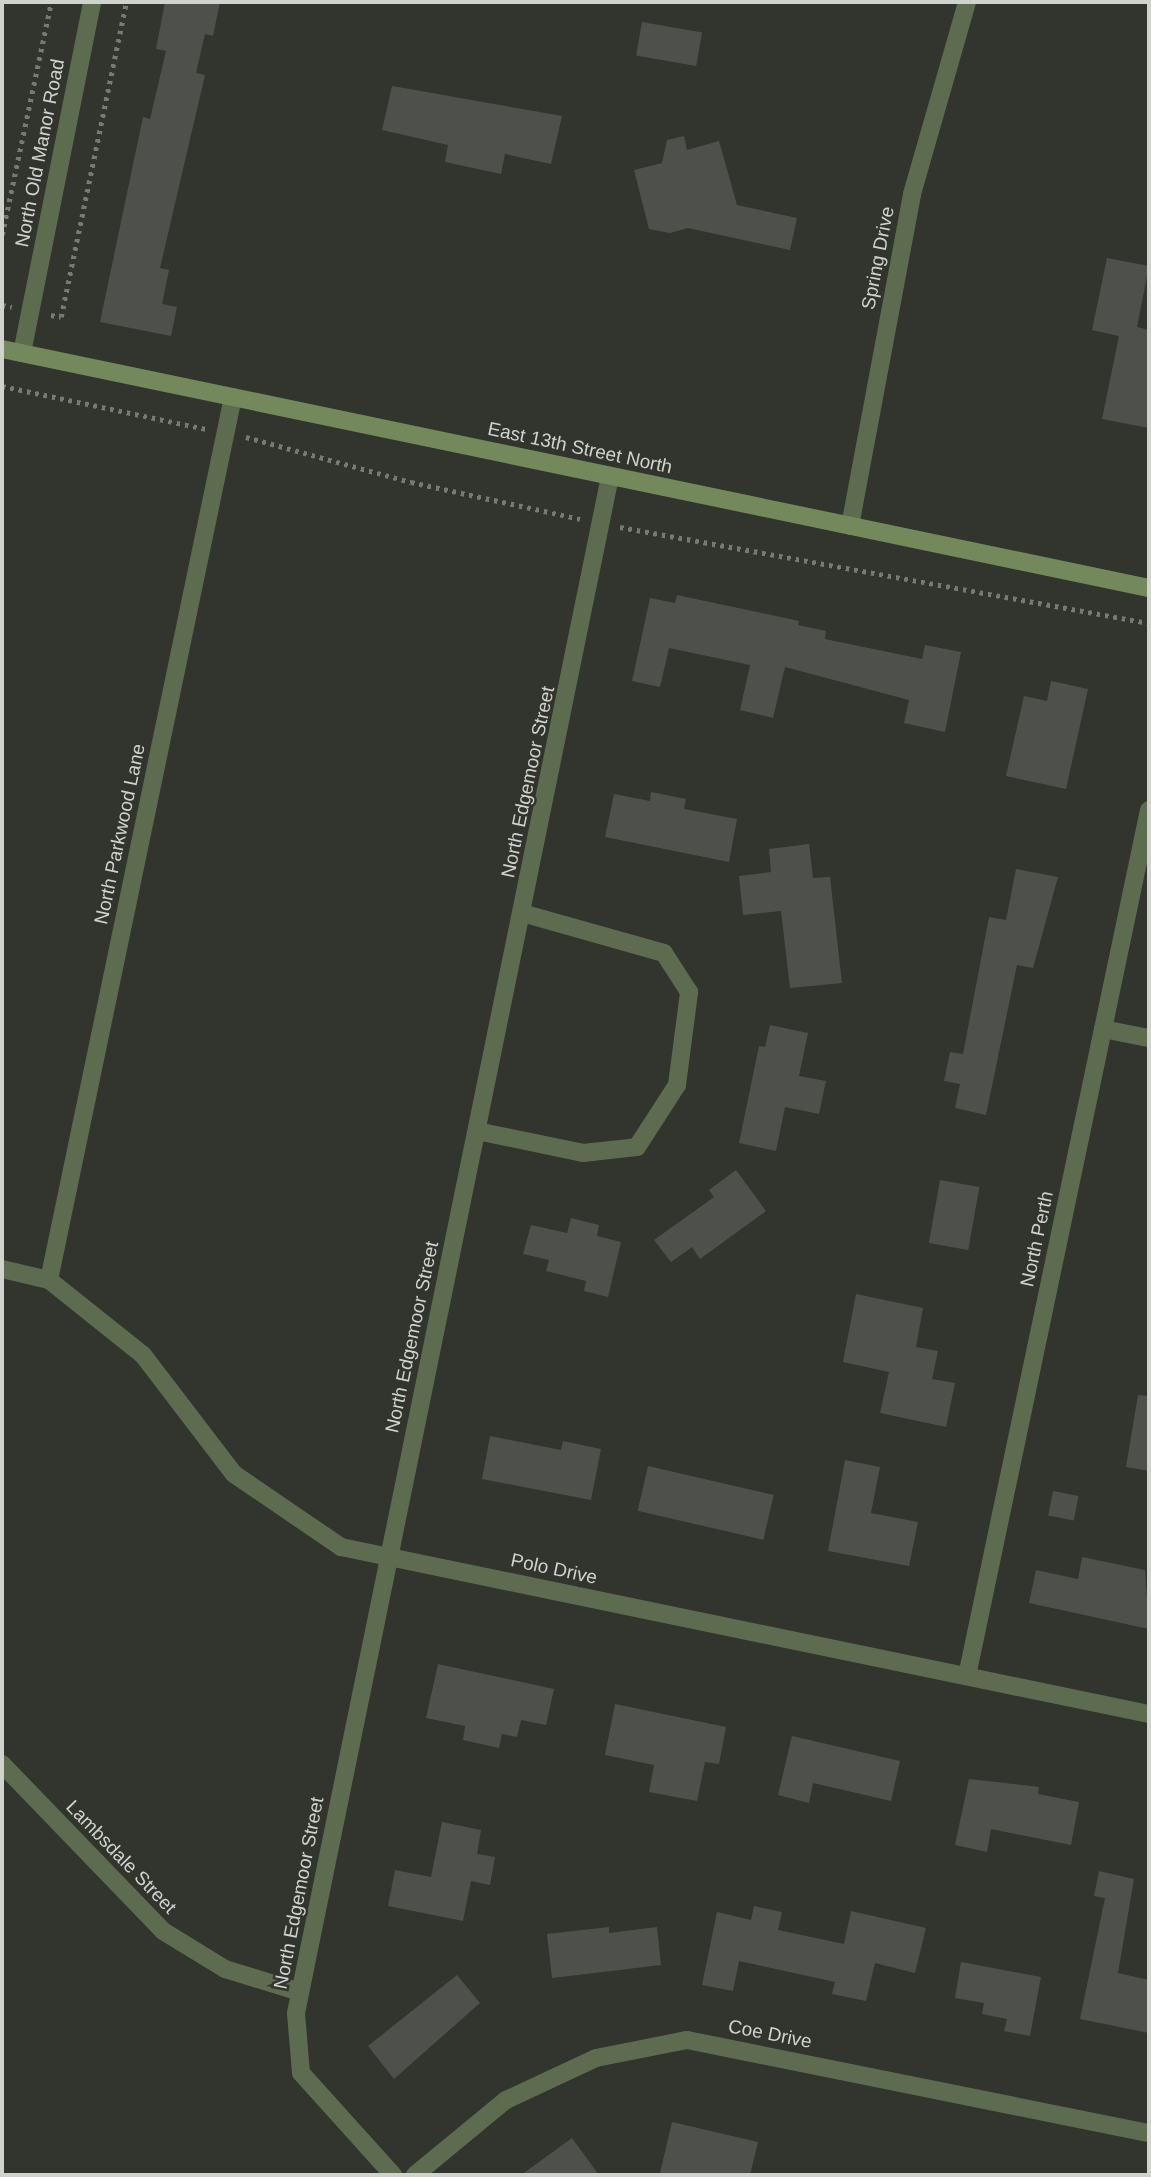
<!DOCTYPE html>
<style>
body{margin:0}
#map{position:relative;width:1151px;height:2177px;overflow:hidden;background:#31352e;font-family:Arial,sans-serif}
div>[style]{position:absolute}
[style*='--x']{left:calc(var(--x)*1px);top:calc(var(--y)*1px);width:calc(var(--w)*1px);rotate:calc(var(--a)*1deg)}
.building>*{inset:0;background:#4e514b;transform-origin:0 0}
.path>*{height:4.5px;margin-top:-2.25px;transform-origin:0;background:repeating-linear-gradient(90deg,#767974 0 3.5px,transparent 0 8.5px)}
.minor>*{height:18px;margin:-9px;padding:0 9px;transform-origin:9px;border-radius:9px;background:#5d6b4e}
.tertiary>*{height:18px;margin:-9px;padding:0 9px;transform-origin:9px;border-radius:9px;background:#5d6b4e}
.secondary>*{height:18px;margin:-9px;padding:0 9px;transform-origin:9px;border-radius:9px;background:#73895b}
span{translate:-50% -50%;white-space:nowrap;text-align:center;line-height:1.15;-webkit-text-stroke:5px #31352e;paint-order:stroke}
.street-label{font-size:19px;color:#d0d2ce}
.frame{position:absolute;inset:0;border:4px solid #d0d2ce;pointer-events:none}
</style>
<div id="map">
<div class="building">
<i style="clip-path:polygon(165px 2px,220px 2px,213px 36px,205px 34px,196px 73px,205px 75px,160px 268px,169px 270px,162px 304px,177px 307px,171px 336px,100px 322px,143px 117px,150px 119px,166px 51px,156px 49px)"></i>
<i style="left:642px;top:22px;width:61px;height:34px;rotate:10deg"></i>
<i style="clip-path:polygon(392px 86px,562px 116px,551px 164px,505px 154px,501px 174px,445px 162px,448px 145px,382px 130px)"></i>
<i style="clip-path:polygon(684px 136px,687px 150px,719px 141px,737px 205px,797px 218px,790px 250px,688px 228px,670px 233px,649px 229px,634px 170px,662px 163px,667px 140px)"></i>
<i style="clip-path:polygon(1107px 258px,1149px 266px,1137px 327px,1149px 330px,1149px 428px,1102px 419px,1119px 336px,1092px 330px)"></i>
<i style="clip-path:polygon(677px 595px,799px 621px,798px 625px,826px 631px,825px 639px,922px 659px,925px 645px,961px 652px,945px 732px,904px 723px,909px 700px,785px 667px,773px 718px,740px 710px,750px 665px,669px 648px,660px 687px,632px 681px,650px 598px,675px 603px)"></i>
<i style="clip-path:polygon(1051px 681px,1088px 689px,1066px 789px,1006px 776px,1024px 696px,1047px 701px)"></i>
<i style="clip-path:polygon(651px 792px,686px 799px,684px 809px,737px 819px,729px 862px,605px 837px,614px 794px,650px 801px)"></i>
<i style="clip-path:polygon(809px 844px,813px 878px,830px 877px,842px 983px,790px 988px,781px 911px,743px 915px,739px 876px,771px 872px,769px 849px)"></i>
<i style="clip-path:polygon(1016px 869px,1058px 877px,1033px 968px,1017px 965px,986px 1115px,955px 1108px,960px 1084px,944px 1081px,950px 1052px,963px 1054px,989px 917px,1006px 920px)"></i>
<i style="clip-path:polygon(770px 1025px,808px 1033px,799px 1076px,826px 1081px,819px 1114px,785px 1107px,776px 1151px,739px 1143px,759px 1046px,765px 1047px)"></i>
<i style="clip-path:polygon(736px 1170px,766px 1211px,700px 1259px,692px 1247px,671px 1262px,654px 1240px,714px 1197px,709px 1190px)"></i>
<i style="left:940px;top:1180px;width:40px;height:64px;rotate:10deg"></i>
<i style="clip-path:polygon(571px 1218px,599px 1225px,597px 1236px,621px 1242px,608px 1297px,584px 1291px,586px 1281px,546px 1271px,549px 1260px,523px 1254px,531px 1225px,567px 1233px)"></i>
<i style="clip-path:polygon(856px 1294px,923px 1308px,916px 1347px,938px 1351px,932px 1379px,955px 1383px,946px 1427px,880px 1413px,889px 1372px,843px 1362px)"></i>
<i style="clip-path:polygon(1138px 1395px,1149px 1396px,1149px 1471px,1126px 1467px)"></i>
<i style="clip-path:polygon(490px 1436px,561px 1450px,563px 1441px,601px 1449px,591px 1500px,482px 1479px)"></i>
<i style="clip-path:polygon(845px 1460px,880px 1467px,871px 1513px,918px 1522px,909px 1566px,828px 1551px)"></i>
<i style="left:648px;top:1466px;width:129px;height:46px;rotate:13deg"></i>
<i style="left:1053px;top:1491px;width:26px;height:25px;rotate:11deg"></i>
<i style="clip-path:polygon(1082px 1557px,1145px 1570px,1149px 1629px,1029px 1603px,1036px 1570px,1078px 1579px)"></i>
<i style="clip-path:polygon(438px 1664px,554px 1689px,546px 1725px,521px 1720px,517px 1737px,502px 1734px,499px 1748px,463px 1740px,465px 1726px,426px 1718px)"></i>
<i style="clip-path:polygon(615px 1704px,726px 1727px,719px 1764px,705px 1762px,697px 1801px,649px 1792px,654px 1765px,605px 1755px)"></i>
<i style="clip-path:polygon(792px 1736px,900px 1761px,891px 1801px,813px 1783px,809px 1803px,778px 1795px)"></i>
<i style="clip-path:polygon(969px 1779px,1039px 1787px,1038px 1794px,1079px 1802px,1071px 1845px,991px 1829px,987px 1852px,955px 1845px)"></i>
<i style="clip-path:polygon(442px 1822px,481px 1830px,477px 1854px,495px 1857px,490px 1885px,471px 1881px,463px 1921px,388px 1906px,395px 1870px,431px 1877px)"></i>
<i style="clip-path:polygon(1099px 1871px,1134px 1879px,1118px 1973px,1149px 1980px,1149px 2033px,1080px 2019px,1105px 1898px,1094px 1896px)"></i>
<i style="clip-path:polygon(754px 1906px,782px 1912px,778px 1930px,844px 1944px,851px 1911px,926px 1928px,915px 1973px,875px 1963px,866px 2001px,832px 1994px,835px 1982px,739px 1961px,733px 1991px,702px 1985px,717px 1912px,751px 1920px)"></i>
<i style="clip-path:polygon(609px 1927px,609px 1933px,657px 1927px,661px 1965px,552px 1978px,547px 1934px)"></i>
<i style="clip-path:polygon(961px 1962px,1041px 1977px,1030px 2036px,1004px 2031px,1007px 2019px,982px 2014px,984px 2003px,955px 1998px)"></i>
<i style="clip-path:polygon(457px 1975px,480px 2003px,394px 2079px,368px 2046px)"></i>
<i style="clip-path:polygon(672px 2122px,758px 2142px,750px 2175px,660px 2173px)"></i>
<i style="clip-path:polygon(572px 2138px,599px 2175px,521px 2175px)"></i>
</div>
<div class="path">
<i style="--x:2;--y:235;--w:238;--a:-78.1"></i>
<i style="--x:2;--y:305;--w:10;--a:11"></i>
<i style="--x:51;--y:315;--w:10;--a:11"></i>
<i style="--x:61;--y:317;--w:322;--a:-78.3"></i>
<i style="--x:2;--y:386;--w:208;--a:11.9"></i>
<i style="--x:246;--y:437;--w:171;--a:15.3"></i>
<i style="--x:411;--y:482;--w:173;--a:12.3"></i>
<i style="--x:620;--y:527;--w:538;--a:10.29"></i>
</div>
<div class="minor">
<i style="--x:22;--y:353;--w:358;--a:-78.7"></i>
<i style="--x:850;--y:526;--w:338;--a:-79.4"></i>
<i style="--x:912;--y:194;--w:200;--a:-74"></i>
<i style="--x:1103;--y:1029;--w:47;--a:11.1"></i>
<i style="--x:477;--y:1131;--w:108;--a:11.7"></i>
<i style="--x:583;--y:1153;--w:54;--a:-6.3"></i>
<i style="--x:637;--y:1147;--w:74;--a:-57.2"></i>
<i style="--x:677;--y:1085;--w:94;--a:-82.6"></i>
<i style="--x:689;--y:992;--w:46;--a:-122.7"></i>
<i style="--x:664;--y:953;--w:148;--a:-164.3"></i>
<i style="--x:2;--y:1269;--w:48;--a:13.2"></i>
<i style="--x:49;--y:1280;--w:120;--a:38.6"></i>
<i style="--x:143;--y:1355;--w:150;--a:52.6"></i>
<i style="--x:234;--y:1474;--w:130;--a:34.3"></i>
<i style="--x:341;--y:1547;--w:825;--a:11.68"></i>
<i style="--x:49;--y:1280;--w:902;--a:-78.23"></i>
<i style="--x:967;--y:1676;--w:885;--a:-78.13"></i>
<i style="--x:2;--y:1764;--w:232;--a:46"></i>
<i style="--x:163;--y:1931;--w:73;--a:31.5"></i>
<i style="--x:225;--y:1969;--w:78;--a:17"></i>
<i style="--x:415;--y:2175;--w:118;--a:-39.5"></i>
<i style="--x:506;--y:2100;--w:99;--a:-25"></i>
<i style="--x:596;--y:2058;--w:93;--a:-11.2"></i>
<i style="--x:687;--y:2040;--w:471;--a:11.4"></i>
</div>
<div class="tertiary">
<i style="--x:393;--y:2175;--w:137;--a:-132"></i>
<i style="--x:301;--y:2073;--w:60;--a:-94.8"></i>
<i style="--x:296;--y:2013;--w:1569;--a:-78.45"></i>
</div>
<div class="secondary">
<i style="--x:2;--y:349;--w:1172;--a:11.77"></i>
</div>
<div class="street-label">
<span style="left:40px;top:153px;rotate:-79deg">North Old Manor Road</span>
<span style="left:878px;top:258px;rotate:-79deg">Spring Drive</span>
<span style="left:580px;top:448px;rotate:12deg">East 13th Street North</span>
<span style="left:528px;top:782px;rotate:-78deg">North Edgemoor Street</span>
<span style="left:120px;top:834px;rotate:-78deg">North Parkwood Lane</span>
<span style="left:1037px;top:1239px;rotate:-78deg">North Perth</span>
<span style="left:412px;top:1337px;rotate:-78deg">North Edgemoor Street</span>
<span style="left:554px;top:1569px;rotate:12deg">Polo Drive</span>
<span style="left:121px;top:1857px;rotate:46deg">Lambsdale Street</span>
<span style="left:299px;top:1893px;rotate:-79deg">North Edgemoor Street</span>
<span style="left:770px;top:2034px;rotate:11deg">Coe Drive</span>
</div>
<div class="frame"></div>
</div>
